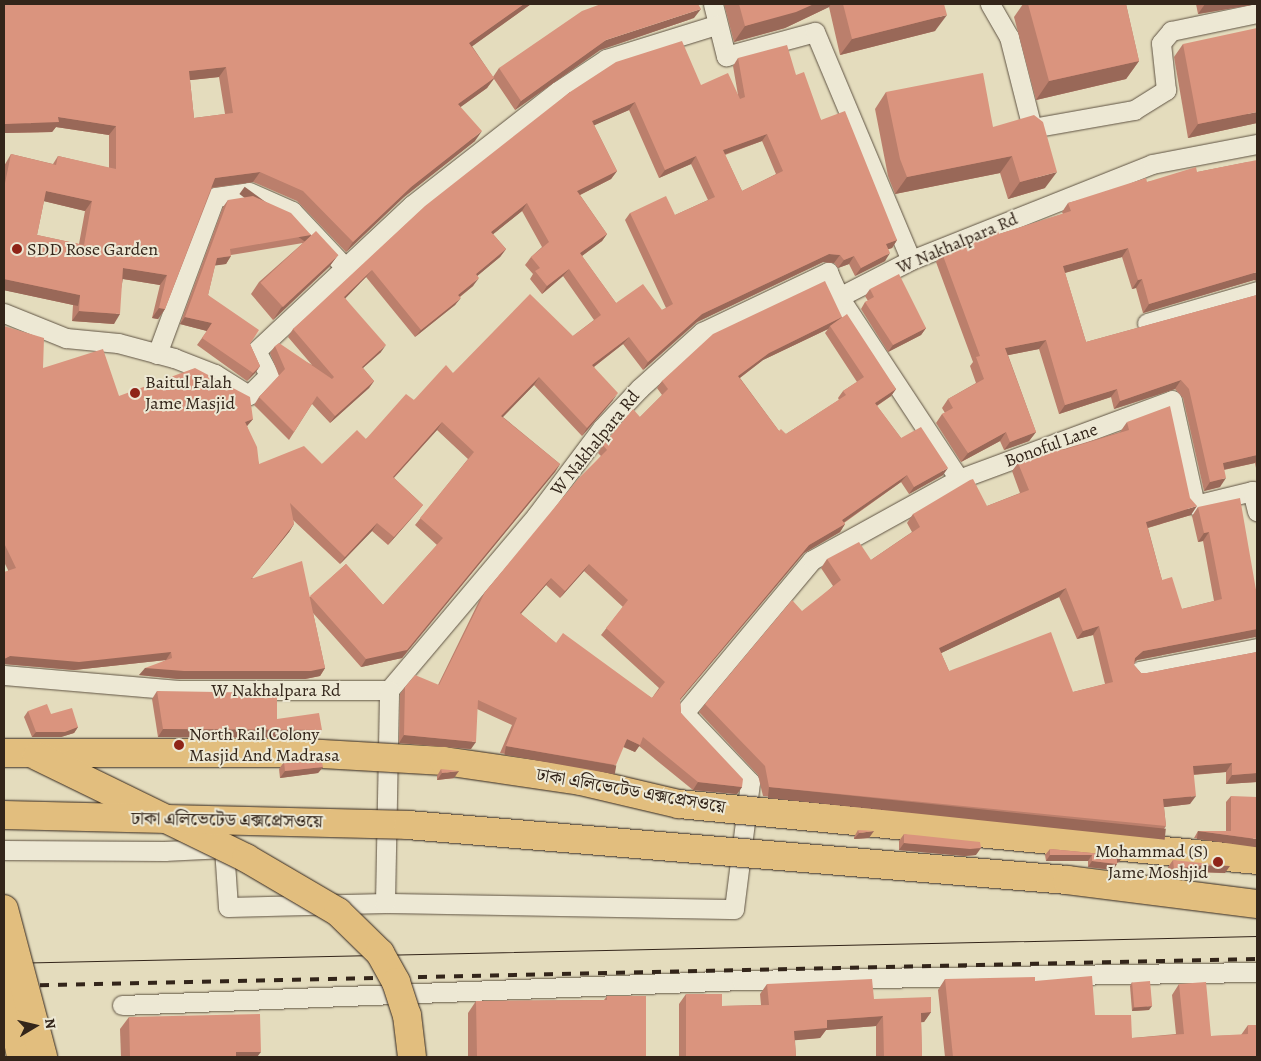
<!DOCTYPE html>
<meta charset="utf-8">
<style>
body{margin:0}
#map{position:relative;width:1261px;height:1061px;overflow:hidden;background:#e4dcbd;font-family:Alegreya,"Noto Serif Bengali",serif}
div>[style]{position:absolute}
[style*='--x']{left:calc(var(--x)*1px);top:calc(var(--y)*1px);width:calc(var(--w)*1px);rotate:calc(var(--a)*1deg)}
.roads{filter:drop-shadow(0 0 1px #5f5343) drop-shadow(0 0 1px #5f5343)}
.minor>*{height:19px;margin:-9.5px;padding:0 9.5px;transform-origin:9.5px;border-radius:9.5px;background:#ede8d4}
.tram>*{height:1px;margin:-0.5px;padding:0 0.5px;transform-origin:0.5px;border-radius:0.5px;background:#33251a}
.rail>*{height:4px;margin-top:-2px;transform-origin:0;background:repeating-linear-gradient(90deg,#33251a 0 9px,transparent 0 18px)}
.bridges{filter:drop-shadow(0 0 1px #33251a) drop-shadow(0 0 1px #33251a)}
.primary-bridge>*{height:28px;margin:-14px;padding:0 14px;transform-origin:14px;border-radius:14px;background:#e2be7e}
.motorway-bridge>*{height:28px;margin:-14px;padding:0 14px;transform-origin:14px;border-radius:14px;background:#e2be7e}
.wall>*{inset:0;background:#bb7f6c}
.shaded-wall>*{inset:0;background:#996858;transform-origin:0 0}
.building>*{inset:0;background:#da947e;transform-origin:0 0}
.dots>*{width:14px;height:14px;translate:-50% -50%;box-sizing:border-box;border:2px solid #ede8d4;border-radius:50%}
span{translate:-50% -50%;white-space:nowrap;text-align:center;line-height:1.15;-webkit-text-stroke:4px #ede8d4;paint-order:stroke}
.street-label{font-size:18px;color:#33251a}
.poi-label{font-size:18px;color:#33251a}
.left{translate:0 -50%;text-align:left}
.right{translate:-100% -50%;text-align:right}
.frame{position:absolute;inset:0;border:5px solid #33251a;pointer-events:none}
.north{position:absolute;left:10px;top:1001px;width:50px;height:50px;-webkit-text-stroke:4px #ede8d4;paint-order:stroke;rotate:81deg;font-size:14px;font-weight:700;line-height:20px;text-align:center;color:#33251a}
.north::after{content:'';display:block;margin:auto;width:18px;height:22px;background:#33251a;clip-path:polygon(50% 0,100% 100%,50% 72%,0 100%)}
</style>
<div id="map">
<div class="roads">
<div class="minor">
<i style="--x:713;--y:4;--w:54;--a:76"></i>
<i style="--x:726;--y:56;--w:92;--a:-15.1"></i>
<i style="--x:815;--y:32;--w:247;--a:67.2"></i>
<i style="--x:990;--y:4;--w:38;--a:60"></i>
<i style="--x:1009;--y:37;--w:94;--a:75.8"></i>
<i style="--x:1032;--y:128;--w:104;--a:-10"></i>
<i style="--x:1134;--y:110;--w:38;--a:-32"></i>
<i style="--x:1166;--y:90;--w:47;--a:-96.1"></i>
<i style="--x:1161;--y:43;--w:16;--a:-50"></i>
<i style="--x:1171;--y:31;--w:88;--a:-11.8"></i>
<i style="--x:839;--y:297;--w:218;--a:56.6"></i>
<i style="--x:959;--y:479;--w:227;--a:-20.3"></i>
<i style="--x:1172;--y:400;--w:107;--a:77.6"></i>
<i style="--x:1195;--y:505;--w:59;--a:-13.8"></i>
<i style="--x:1252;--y:491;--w:21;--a:76"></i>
<i style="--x:4;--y:313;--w:67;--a:22"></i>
<i style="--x:66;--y:338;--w:52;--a:5.5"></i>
<i style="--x:118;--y:343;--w:58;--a:15"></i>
<i style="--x:174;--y:358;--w:44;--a:21.3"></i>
<i style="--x:215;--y:374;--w:40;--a:32"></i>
<i style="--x:249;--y:395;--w:28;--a:-45"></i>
<i style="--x:269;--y:375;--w:27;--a:-118"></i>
<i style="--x:256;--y:351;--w:214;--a:-43.1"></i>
<i style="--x:412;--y:205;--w:185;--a:-38"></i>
<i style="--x:558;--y:91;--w:58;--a:-33.7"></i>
<i style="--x:606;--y:59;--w:115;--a:-17.2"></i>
<i style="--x:1147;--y:323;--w:115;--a:-16.2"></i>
<i style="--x:157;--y:354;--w:167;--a:-69.7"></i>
<i style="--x:215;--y:197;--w:34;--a:-8"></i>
<i style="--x:249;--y:192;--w:47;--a:23.8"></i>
<i style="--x:292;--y:211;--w:77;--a:46.6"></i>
<i style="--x:1139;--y:671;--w:120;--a:-11"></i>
<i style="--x:4;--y:675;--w:175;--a:4.9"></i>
<i style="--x:178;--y:690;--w:211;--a:0"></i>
<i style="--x:389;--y:690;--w:228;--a:-49.8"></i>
<i style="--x:536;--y:516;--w:110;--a:-53.1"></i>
<i style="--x:602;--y:428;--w:55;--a:-46.5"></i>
<i style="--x:640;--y:388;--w:84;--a:-42.1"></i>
<i style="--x:702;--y:332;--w:140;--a:-25.5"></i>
<i style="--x:828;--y:272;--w:27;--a:66"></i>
<i style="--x:839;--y:297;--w:81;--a:-27.2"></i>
<i style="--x:911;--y:260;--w:259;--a:-21.7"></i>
<i style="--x:1152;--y:164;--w:107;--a:-10.8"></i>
<i style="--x:4;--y:850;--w:160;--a:0.4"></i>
<i style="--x:164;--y:851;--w:60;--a:-2.9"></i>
<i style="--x:224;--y:848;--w:59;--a:86.1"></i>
<i style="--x:228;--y:907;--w:157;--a:-1.5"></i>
<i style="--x:385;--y:903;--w:349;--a:1"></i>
<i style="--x:734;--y:909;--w:128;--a:-82.8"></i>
<i style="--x:750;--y:782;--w:95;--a:-133.7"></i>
<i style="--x:684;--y:713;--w:199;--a:-50.1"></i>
<i style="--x:812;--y:560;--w:168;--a:-28.9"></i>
<i style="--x:385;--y:903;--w:213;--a:-88.9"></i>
<i style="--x:122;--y:1005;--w:620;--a:-2.31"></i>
<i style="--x:741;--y:980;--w:516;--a:-0.89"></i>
</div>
</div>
<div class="tram">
<i style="--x:4;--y:963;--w:1253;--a:-1.23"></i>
</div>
<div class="rail">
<i style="--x:4;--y:986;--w:1253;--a:-1.23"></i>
</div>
<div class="bridges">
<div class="primary-bridge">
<i style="--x:4;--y:970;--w:89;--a:78.9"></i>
</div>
<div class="motorway-bridge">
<i style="--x:4;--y:753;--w:301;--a:0"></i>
<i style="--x:305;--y:753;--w:139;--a:3.3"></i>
<i style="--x:444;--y:761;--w:138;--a:8.3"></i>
<i style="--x:581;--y:781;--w:101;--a:13.2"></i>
<i style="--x:679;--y:804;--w:581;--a:5.53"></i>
<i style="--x:37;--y:756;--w:233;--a:26"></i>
<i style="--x:246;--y:858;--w:107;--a:30.4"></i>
<i style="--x:338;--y:912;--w:59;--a:44.3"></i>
<i style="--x:380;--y:953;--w:33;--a:61"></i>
<i style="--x:396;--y:982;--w:35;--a:72"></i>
<i style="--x:407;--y:1015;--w:42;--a:83.2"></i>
<i style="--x:4;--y:815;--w:404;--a:1.4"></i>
<i style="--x:408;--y:825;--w:661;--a:4.77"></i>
<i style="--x:1067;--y:880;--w:192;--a:7.2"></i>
<i style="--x:4;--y:909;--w:153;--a:75.2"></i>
</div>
</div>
<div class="wall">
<i style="clip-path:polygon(evenodd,4px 4px,531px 4px,472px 46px,493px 77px,499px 68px,694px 18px,600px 50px,515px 110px,494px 79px,487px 88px,460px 107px,475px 141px,404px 197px,346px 252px,297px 201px,253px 182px,212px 188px,165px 309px,158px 319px,152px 318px,160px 285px,123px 279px,114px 324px,72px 321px,73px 305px,4px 290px,4px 166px,11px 154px,53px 164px,58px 156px,109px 168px,109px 135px,56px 127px,52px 132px,4px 133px,4px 4px,219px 77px,225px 114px,194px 118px,190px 80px,219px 77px,4px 4px,44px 201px,85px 211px,79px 244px,37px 235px,44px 201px)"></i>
<i style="clip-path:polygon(724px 4px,944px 4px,935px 31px,840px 55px,829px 7px,785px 28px,734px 42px)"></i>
<i style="clip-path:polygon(1023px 4px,1126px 4px,1139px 61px,1126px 79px,1036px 100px,1014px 17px)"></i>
<i style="clip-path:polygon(1196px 4px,1257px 4px,1198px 14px)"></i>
<i style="clip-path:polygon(1183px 44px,1257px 123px,1188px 138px,1174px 57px)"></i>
<i style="clip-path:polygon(evenodd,738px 58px,796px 75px,821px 120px,897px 240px,892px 248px,888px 249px,885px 261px,855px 276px,849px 264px,838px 268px,834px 263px,823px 262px,697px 322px,643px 370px,623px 344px,594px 367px,613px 400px,582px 436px,534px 385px,503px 417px,560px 464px,555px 472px,402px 658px,361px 667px,313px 613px,325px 668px,320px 676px,305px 679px,178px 679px,139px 675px,166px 660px,74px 670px,4px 664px,8px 570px,4px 562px,4px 326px,43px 368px,119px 396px,253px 419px,247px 426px,259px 464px,322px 464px,366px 439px,414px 400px,453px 373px,573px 336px,594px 320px,563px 276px,542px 294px,530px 279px,533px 274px,525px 265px,531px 257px,542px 247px,522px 211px,493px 234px,506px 249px,500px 257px,477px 276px,473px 286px,460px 297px,455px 305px,415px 337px,366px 277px,345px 298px,381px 352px,363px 368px,374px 381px,369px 388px,330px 423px,312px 404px,289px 440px,254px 405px,259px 397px,279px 376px,270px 353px,275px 346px,312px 365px,288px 337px,293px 329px,570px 92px,701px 85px,738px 95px,733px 66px,738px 58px,629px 110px,659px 178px,691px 164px,708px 200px,675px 215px,630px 213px,625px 220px,666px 308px,662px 310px,616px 303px,582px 256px,602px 241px,607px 234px,580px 195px,611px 179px,617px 171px,594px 125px,629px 110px,738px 58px,762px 141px,776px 174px,742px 191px,725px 155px,762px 141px,738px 58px,437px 430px,468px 459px,415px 525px,437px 545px,383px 605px,346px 564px,310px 597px,252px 578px,289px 532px,294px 524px,293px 520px,340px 564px,372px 531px,388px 545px,417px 512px,423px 505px,394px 478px,437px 430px)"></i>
<i style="clip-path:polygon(886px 92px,993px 127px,1045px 188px,1008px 199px,1000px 173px,895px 194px,888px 176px,875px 109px)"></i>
<i style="clip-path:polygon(1248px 162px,1254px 280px,1143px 313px,1136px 288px,1132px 289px,1122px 257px,1065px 273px,1086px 342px,1257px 295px,1257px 473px,1255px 463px,1224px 470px,1220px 487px,1204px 491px,1183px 398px,1175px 389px,1114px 409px,1111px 397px,1059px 414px,1039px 349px,1008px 355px,1036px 432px,1029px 441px,1004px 450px,1000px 441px,961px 462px,936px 423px,942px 414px,945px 413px,942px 408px,948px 399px,976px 383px,970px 366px,973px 362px,936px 262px,942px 253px,999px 234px,1063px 214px,1062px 212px,1068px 203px,1147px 182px)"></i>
<i style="clip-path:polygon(228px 200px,311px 235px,338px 255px,329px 267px,273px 320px,251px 294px,259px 282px,303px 243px,231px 255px,226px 264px,215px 265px,208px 295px,250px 344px,260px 366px,255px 373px,247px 381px,197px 345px,207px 331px,180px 324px,223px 207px)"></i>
<i style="clip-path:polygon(870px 289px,926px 328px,921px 335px,888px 352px,861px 309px,865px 302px,868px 301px,865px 296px)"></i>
<i style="clip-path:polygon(evenodd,842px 317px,896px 389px,891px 396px,877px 406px,901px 438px,943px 475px,909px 494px,901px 482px,844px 523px,845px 524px,840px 532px,804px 553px,680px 700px,681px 713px,742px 787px,737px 794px,693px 790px,639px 746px,635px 752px,623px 747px,611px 772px,500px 753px,512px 725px,477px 709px,471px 749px,399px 743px,400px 694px,405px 687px,438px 685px,480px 599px,485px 592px,601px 456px,598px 453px,603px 445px,640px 417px,662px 395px,657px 388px,662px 381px,842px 317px,828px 329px,825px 333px,857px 382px,843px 391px,838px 398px,839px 400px,786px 434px,779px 431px,740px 378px,763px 360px,828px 329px,842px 317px,584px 571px,623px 607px,601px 635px,659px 688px,652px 698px,556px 643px,521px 614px,546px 585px,560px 598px,584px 571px)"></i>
<i style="clip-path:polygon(evenodd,1127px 422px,1191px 515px,1148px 528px,1162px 580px,1182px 609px,1214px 601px,1203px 541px,1198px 542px,1192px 516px,1198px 507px,1256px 590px,1257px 590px,1257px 638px,1255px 637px,1137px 660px,1135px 662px,1134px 665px,1141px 673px,1147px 673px,1257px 652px,1257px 782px,1226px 784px,1226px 772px,1194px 775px,1190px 804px,1164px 807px,1166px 826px,1160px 835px,763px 796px,758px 775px,699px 712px,705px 704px,833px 586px,821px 568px,827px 559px,871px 560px,912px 532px,907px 523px,913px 514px,987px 506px,1020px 493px,1012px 471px,1018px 463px,1120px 432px,1127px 422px,1059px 597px,1077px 639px,1093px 635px,1105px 684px,1073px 692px,949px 671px,941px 653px,1059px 597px)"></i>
<i style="clip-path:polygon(157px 691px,277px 719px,316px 738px,158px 737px,152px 699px)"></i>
<i style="clip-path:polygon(28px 711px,51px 714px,78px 727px,74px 733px,61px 737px,32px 737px,24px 717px)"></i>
<i style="clip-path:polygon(284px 762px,323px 767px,318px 773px,280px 778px,279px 769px)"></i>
<i style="clip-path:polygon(441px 769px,454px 778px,437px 780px,437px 776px)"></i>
<i style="clip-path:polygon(1231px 796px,1257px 846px,1194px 838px,1198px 831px,1226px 831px,1226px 802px)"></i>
<i style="clip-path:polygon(858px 830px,869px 838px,854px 839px,854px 837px)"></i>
<i style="clip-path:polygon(904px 834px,976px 855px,965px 856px,899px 850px,899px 841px)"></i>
<i style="clip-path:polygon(1050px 849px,1123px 856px,1119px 862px,1117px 863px,1113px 870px,1088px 867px,1088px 861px,1046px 861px,1045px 855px)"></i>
<i style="clip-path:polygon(1173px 860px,1225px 873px,1199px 872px,1169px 876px,1168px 867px)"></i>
<i style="clip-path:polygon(945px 979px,1035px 981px,1095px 1015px,1132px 1038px,1176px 1034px,1172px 995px,1179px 984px,1211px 1036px,1241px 1035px,1248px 1025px,1257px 1057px,945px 1057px,938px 990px)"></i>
<i style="clip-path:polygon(1132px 982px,1149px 1010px,1132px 1011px,1130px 986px)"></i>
<i style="clip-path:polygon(767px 984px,874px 999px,931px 1012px,924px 1022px,921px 1022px,922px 1057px,876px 1057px,876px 1026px,826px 1030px,820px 1038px,795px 1040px,796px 1057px,679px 1057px,679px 1004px,686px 994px,722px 1006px,761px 1005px,760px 994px)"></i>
<i style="clip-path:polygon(607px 996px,646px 1057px,468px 1057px,468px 1013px,476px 1001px,604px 1000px)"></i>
<i style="clip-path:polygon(129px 1017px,257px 1057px,121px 1057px,120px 1029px)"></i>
</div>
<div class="shaded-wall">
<i style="clip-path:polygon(524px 4px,531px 4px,463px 53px,469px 43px)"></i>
<i style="clip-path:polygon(814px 4px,831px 4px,829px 7px,785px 28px,734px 42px,745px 26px)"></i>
<i style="clip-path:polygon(1205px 4px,1257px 4px,1198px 14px)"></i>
<i style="clip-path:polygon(701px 9px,694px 18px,600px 50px,515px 110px,521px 101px,606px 40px)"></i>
<i style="clip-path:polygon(947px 15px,935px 31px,840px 55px,852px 39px)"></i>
<i style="clip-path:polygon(1139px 61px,1126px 79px,1036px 100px,1049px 81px)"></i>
<i style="clip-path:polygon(226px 67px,219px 77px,182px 81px,189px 71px)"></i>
<i style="clip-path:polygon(494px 78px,487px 88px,451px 114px,458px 104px)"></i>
<i style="clip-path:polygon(635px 102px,629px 110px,586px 129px,592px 121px)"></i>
<i style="clip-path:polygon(1257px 112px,1257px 123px,1188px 138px,1198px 124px)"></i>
<i style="clip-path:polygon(58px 117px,116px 126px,109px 135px,56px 127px,52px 132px,4px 133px,4px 125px,5px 124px)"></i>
<i style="clip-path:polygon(482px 131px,475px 141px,404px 197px,346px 252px,353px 242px,411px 187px)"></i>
<i style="clip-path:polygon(767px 134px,762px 141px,717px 157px,723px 150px)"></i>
<i style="clip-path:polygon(696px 156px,691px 164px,659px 178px,665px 170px)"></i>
<i style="clip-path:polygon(1012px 156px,1000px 173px,895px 194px,907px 177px)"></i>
<i style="clip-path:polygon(617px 171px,611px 179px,572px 199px,577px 191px)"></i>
<i style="clip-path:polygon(260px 172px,253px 182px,208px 188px,215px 178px)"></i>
<i style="clip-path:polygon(1057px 172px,1045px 188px,1008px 199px,1020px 182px)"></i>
<i style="clip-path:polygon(46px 191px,92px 201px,85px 211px,39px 200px)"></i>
<i style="clip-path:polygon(527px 203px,522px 211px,486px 240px,491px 232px)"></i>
<i style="clip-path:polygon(607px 234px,602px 241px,575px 261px,580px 253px)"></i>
<i style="left:311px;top:235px;width:9px;height:82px;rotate:126deg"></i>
<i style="clip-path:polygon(897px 240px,892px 248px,880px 252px,886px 244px)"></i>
<i style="clip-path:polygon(1128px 248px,1122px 257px,1057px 275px,1063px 266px)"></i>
<i style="clip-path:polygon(506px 249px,500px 257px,470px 282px,476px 274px)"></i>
<i style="clip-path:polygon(890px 253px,885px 261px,855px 276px,861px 268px)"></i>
<i style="clip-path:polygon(829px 254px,840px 255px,834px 263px,823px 262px,697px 322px,643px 370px,648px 362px,702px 314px)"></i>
<i style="clip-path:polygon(338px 255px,329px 267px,273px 320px,281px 308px)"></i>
<i style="clip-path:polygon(231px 256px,226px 264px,212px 266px,217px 258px)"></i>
<i style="clip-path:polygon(854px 256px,849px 264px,838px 268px,844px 260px)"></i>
<i style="clip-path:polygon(123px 268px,167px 275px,160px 285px,117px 278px)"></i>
<i style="clip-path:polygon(569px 269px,563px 276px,542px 294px,547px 286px)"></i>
<i style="clip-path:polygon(372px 270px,366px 277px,339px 305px,344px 297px)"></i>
<i style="clip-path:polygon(1257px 272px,1257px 281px,1254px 280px,1143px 313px,1149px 304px)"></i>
<i style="clip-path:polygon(479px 278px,473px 286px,453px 302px,458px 295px)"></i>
<i style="left:4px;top:279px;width:78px;height:11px;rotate:12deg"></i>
<i style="clip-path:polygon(1142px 279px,1136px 288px,1132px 289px,1138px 280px)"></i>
<i style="clip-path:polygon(461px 298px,455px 305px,415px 337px,421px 330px)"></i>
<i style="clip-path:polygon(159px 308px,165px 309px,158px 319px,152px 318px)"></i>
<i style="clip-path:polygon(79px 311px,120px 314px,114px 324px,72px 321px)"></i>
<i style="clip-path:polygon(185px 317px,212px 323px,207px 331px,180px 324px)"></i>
<i style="clip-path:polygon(842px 317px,830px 326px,828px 329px,763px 360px,733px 383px,738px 376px,769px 353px)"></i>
<i style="clip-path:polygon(926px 328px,921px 335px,888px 352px,893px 345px)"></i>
<i style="clip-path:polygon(629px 337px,623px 344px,587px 372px,592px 365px)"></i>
<i style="clip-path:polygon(1046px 340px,1039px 349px,999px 357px,1005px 348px)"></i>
<i style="clip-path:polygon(386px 345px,381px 352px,356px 374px,362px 367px)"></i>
<i style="clip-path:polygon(260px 366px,255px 373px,247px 381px,253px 373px)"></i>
<i style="clip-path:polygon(539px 377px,534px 385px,496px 424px,501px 416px)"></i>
<i style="clip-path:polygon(1181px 380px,1175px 389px,1114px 409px,1120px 401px)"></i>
<i style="clip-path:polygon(374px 381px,369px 388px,330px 423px,335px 416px)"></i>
<i style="clip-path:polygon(896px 389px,891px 396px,870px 410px,875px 403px)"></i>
<i style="clip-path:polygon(1117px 389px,1111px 397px,1059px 414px,1065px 405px)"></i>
<i style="clip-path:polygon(618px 393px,613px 400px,582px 436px,587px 428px)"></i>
<i style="clip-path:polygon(253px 419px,247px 426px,245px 422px)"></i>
<i style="clip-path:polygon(442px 422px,437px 430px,387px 485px,393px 477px)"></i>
<i style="clip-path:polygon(1006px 432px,1000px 441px,961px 462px,968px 453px)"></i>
<i style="clip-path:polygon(1036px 432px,1029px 441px,1004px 450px,1010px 442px)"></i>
<i style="clip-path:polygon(1257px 455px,1257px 460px,1255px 463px,1217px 471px,1223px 463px)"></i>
<i style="clip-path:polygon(560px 464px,555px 472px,402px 658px,361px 667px,366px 659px)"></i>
<i style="clip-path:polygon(948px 468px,943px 475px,909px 494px,914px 487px)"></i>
<i style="clip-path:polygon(907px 475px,901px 482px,837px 527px,842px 520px)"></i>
<i style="clip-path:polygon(1226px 478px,1220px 487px,1204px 491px,1210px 482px)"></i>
<i style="clip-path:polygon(423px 505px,417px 512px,388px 545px,394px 537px)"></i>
<i style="clip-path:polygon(1197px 506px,1191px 515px,1140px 530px,1146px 522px)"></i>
<i style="clip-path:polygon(377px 523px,372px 531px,340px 564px,345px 557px)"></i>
<i style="clip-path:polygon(294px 524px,289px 532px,245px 586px,251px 579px)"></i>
<i style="clip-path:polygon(845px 524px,840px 532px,804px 553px,675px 706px,680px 699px,809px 545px)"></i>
<i style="clip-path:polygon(1209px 532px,1203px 541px,1198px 542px,1204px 533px)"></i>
<i style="clip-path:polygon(589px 564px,584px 571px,560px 598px,565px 591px)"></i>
<i style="clip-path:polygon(551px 578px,546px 585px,515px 620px,520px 613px)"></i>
<i style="clip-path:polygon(1066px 588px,1059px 597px,933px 657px,939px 648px)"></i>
<i style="clip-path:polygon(1099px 626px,1093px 635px,1077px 639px,1083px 631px)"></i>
<i style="clip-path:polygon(1257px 629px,1257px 638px,1255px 637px,1137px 660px,1129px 667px,1135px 658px,1143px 651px)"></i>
<i style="clip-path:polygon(171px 652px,166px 660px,74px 670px,4px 664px,4px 659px,10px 656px)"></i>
<i style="clip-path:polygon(145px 668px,325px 668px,320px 676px,305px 679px,178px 679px,139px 675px)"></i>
<i style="clip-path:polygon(78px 727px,74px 733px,61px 737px,32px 737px,36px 732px)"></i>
<i style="clip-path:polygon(163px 729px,311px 729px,322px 730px,316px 738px,158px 737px)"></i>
<i style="clip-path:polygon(404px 735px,476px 742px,471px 749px,399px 743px)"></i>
<i style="clip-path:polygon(627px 739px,640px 745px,635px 752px,622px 746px)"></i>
<i style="left:506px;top:746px;width:112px;height:9px;rotate:10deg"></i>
<i style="clip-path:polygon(1232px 763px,1226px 772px,1187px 775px,1193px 766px)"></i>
<i style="clip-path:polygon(323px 767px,318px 773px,280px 778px,285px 771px)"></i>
<i style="clip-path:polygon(459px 771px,454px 778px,437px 780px,442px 773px)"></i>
<i style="clip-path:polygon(1257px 773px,1257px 782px,1226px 784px,1232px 775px)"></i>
<i style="clip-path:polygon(698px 782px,742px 787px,737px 794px,693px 790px)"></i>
<i style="left:769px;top:787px;width:399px;height:11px;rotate:6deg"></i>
<i style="clip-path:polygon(1196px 796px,1190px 804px,1157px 808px,1163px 799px)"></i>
<i style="clip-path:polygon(874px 831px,869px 838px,854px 839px,859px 833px)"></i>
<i style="left:1198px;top:831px;width:60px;height:8px;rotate:8deg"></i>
<i style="clip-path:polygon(904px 843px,981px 848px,976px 855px,965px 856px,899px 850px)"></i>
<i style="clip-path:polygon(1050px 855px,1092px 855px,1088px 861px,1046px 861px)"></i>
<i style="clip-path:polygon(1123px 856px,1119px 862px,1112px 863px,1117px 857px)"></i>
<i style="clip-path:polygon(1092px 861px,1117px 864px,1113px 870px,1088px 867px)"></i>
<i style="clip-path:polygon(1203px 865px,1230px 866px,1225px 873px,1199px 872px,1169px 876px,1174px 869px)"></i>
<i style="clip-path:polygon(1152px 1006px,1149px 1010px,1132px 1011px,1134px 1007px)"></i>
<i style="clip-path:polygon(931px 1012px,924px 1022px,914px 1023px,921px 1013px)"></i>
<i style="clip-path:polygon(883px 1016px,876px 1026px,826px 1030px,820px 1038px,787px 1041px,794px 1031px,827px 1020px)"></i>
<i style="clip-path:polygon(236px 1052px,261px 1052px,257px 1057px,232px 1057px)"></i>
</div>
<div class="building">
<i style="clip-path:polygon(evenodd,4px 4px,524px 4px,469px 43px,494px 78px,458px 104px,482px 131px,411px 187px,353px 242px,303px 191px,260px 172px,215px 178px,165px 309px,159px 308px,167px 275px,123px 268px,120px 314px,79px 311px,80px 295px,4px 279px,4px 188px,11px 154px,56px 165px,58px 156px,116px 169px,116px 126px,58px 117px,59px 122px,5px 124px,5px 118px,4px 118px,4px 4px,226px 67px,233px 113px,194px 118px,189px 71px,226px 67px,4px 4px,46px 191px,92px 201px,84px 245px,37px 235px,46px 191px)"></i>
<i style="clip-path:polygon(601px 4px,698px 4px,701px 9px,606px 40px,521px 101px,499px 68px,582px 11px)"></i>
<i style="clip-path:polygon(739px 4px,814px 4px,796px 12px,745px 26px)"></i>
<i style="clip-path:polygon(843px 4px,944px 4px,947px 15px,852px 39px)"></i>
<i style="clip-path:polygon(1028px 4px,1126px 4px,1139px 61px,1049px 81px)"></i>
<i style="clip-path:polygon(1257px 28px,1257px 112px,1198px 124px,1183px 44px)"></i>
<i style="clip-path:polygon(evenodd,682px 41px,701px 85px,728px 73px,740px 99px,745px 97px,738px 58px,787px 45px,796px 75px,804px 72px,821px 120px,845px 111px,897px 240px,886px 244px,890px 253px,861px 268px,854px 256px,844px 260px,840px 255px,829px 254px,702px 314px,648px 362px,629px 337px,592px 365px,618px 393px,587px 428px,539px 377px,501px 416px,560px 464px,407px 650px,366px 659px,310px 596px,346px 564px,383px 605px,443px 538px,420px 518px,474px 452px,442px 422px,393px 477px,423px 505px,394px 537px,377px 523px,345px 557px,290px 503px,294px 524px,251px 579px,302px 561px,325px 668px,311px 671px,184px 671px,145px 668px,172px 658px,171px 652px,79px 662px,10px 656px,4px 659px,4px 572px,16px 568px,4px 543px,4px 326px,44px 338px,43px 368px,103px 349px,119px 396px,195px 368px,250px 397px,253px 419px,245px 422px,257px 447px,259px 464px,304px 446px,322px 464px,357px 430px,366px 439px,406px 394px,414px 400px,446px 365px,453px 373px,530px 294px,573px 336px,601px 315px,569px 269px,547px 286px,535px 271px,540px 268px,531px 257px,549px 242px,527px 203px,491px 232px,506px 249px,476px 274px,479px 278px,458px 295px,461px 298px,421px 330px,372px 270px,344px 297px,386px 345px,362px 367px,374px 381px,335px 416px,317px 396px,294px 432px,259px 397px,285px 369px,275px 346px,279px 343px,332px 379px,334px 377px,293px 329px,425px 206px,570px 92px,616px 62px,682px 41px,635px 102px,665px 170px,696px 156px,715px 197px,675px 215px,666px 196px,630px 213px,673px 304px,662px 310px,643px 284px,616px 303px,580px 253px,607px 234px,577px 191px,617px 171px,592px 121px,635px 102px,682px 41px,767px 134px,783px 171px,742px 191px,723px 150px,767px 134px)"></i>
<i style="clip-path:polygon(983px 73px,993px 127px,1034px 115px,1043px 122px,1057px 172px,1020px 182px,1012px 156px,907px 177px,900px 159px,886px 92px)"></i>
<i style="clip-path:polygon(1257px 160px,1257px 272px,1149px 304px,1142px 279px,1138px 280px,1128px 248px,1063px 266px,1086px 342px,1257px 295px,1257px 455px,1223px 463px,1226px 478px,1210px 482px,1189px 389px,1181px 380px,1120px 401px,1117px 389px,1065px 405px,1046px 340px,1005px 348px,1036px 432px,1010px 442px,1006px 432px,968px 453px,942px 414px,953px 408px,948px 399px,984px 379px,976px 357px,980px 356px,942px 253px,998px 231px,999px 234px,1071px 211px,1068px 203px,1146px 178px,1147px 182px,1196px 167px,1197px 172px)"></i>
<i style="clip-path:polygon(253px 196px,291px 213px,311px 235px,230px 249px,231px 256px,217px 258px,208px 295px,259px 330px,250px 344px,260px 366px,253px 373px,202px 338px,212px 323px,185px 317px,228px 200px)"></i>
<i style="left:316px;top:231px;width:33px;height:76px;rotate:47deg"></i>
<i style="clip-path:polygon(899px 274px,926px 328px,893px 345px,865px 302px,874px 297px,870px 289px)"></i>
<i style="clip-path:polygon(evenodd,825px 281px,842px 317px,769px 353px,738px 376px,779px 431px,781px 429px,786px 434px,846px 395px,843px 391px,864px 377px,830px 326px,847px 314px,896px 389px,875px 403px,901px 438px,921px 427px,948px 468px,914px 487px,907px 475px,842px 520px,845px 524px,809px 545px,680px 699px,681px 713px,743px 779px,742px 787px,698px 782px,643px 737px,640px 745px,627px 739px,616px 765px,506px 746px,517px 718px,478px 700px,476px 742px,404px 735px,405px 687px,415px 675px,439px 685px,485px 592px,578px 479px,607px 450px,603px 445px,633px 409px,640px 417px,668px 389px,662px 381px,713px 334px,825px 281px,589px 564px,628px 600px,606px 628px,665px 682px,652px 698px,563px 633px,556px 643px,520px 613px,551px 578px,565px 591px,589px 564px)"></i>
<i style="clip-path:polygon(evenodd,1170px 406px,1190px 498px,1197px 506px,1146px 522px,1162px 580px,1172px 577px,1182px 609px,1222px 599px,1209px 532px,1204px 533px,1198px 507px,1240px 498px,1256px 590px,1257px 590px,1257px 629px,1143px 651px,1135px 658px,1134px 665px,1141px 673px,1147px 673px,1257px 652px,1257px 773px,1232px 775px,1232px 763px,1193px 766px,1196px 796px,1163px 799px,1166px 826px,769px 787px,765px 766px,705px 704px,792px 600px,802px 611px,841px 580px,827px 559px,859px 542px,871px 560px,920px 527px,913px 514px,970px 480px,973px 479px,987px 506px,1029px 490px,1018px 463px,1061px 446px,1063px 450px,1129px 430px,1127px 422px,1170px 406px,1066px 588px,1083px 631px,1099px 626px,1113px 682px,1073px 692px,1051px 632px,949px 671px,939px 648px,1066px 588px)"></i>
<i style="clip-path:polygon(157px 691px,277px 693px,277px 719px,319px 713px,322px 730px,163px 729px)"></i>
<i style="clip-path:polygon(47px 704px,51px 714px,72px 708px,78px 727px,65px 732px,36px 732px,28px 711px)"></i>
<i style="clip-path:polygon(284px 762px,322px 762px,323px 767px,285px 771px)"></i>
<i style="clip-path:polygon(441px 769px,459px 771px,442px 773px)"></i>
<i style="clip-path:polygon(1231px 796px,1257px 797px,1257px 839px,1198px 831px,1231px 831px)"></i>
<i style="clip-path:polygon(858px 830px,874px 831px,859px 833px)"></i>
<i style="clip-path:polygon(904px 834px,980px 842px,981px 848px,970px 849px,904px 843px)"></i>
<i style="clip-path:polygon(1050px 849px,1123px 856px,1117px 857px,1117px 864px,1092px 861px,1092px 855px,1050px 855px)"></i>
<i style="clip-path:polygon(1173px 860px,1230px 866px,1203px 865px,1174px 869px)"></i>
<i style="clip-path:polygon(1092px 976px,1095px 1015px,1131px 1015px,1132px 1038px,1184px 1034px,1179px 984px,1206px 982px,1211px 1036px,1248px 1034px,1248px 1025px,1257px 1025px,1257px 1057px,953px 1057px,945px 979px,1035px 977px,1035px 981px)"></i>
<i style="clip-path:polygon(872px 979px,874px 999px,931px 997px,931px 1012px,921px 1013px,922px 1057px,884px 1057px,883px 1016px,827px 1020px,827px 1028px,794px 1031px,796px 1057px,686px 1057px,686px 994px,722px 994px,722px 1006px,769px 1005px,767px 984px)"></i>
<i style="left:1150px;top:981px;width:25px;height:18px;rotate:85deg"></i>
<i style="clip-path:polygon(607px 996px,646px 996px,646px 1057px,477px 1057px,476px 1001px,607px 1000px)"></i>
<i style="clip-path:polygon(260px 1014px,261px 1052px,236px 1052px,236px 1057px,130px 1057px,129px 1017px)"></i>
</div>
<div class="dots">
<i style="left:17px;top:249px;background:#8f2418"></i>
<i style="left:135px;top:393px;background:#8f2418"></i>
<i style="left:179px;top:745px;background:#8f2418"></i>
<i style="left:1218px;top:862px;background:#8f2418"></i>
</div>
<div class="street-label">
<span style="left:957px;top:243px;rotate:-23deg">W Nakhalpara Rd</span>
<span style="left:595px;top:443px;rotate:-51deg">W Nakhalpara Rd</span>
<span style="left:1051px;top:445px;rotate:-20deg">Bonoful Lane</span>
<span style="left:276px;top:690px">W Nakhalpara Rd</span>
<span style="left:631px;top:791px;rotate:10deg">ঢাকা এলিভেটেড এক্সপ্রেসওয়ে</span>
<span style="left:227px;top:820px;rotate:1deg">ঢাকা এলিভেটেড এক্সপ্রেসওয়ে</span>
</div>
<div class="poi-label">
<span class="left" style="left:27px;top:249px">SDD Rose Garden</span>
<span class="left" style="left:145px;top:393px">Baitul Falah<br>Jame Masjid</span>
<span class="left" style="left:189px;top:745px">North Rail Colony<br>Masjid And Madrasa</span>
<span class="right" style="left:1208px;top:862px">Mohammad (S)<br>Jame Moshjid</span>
</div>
<div class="frame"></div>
<div class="north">N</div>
</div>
